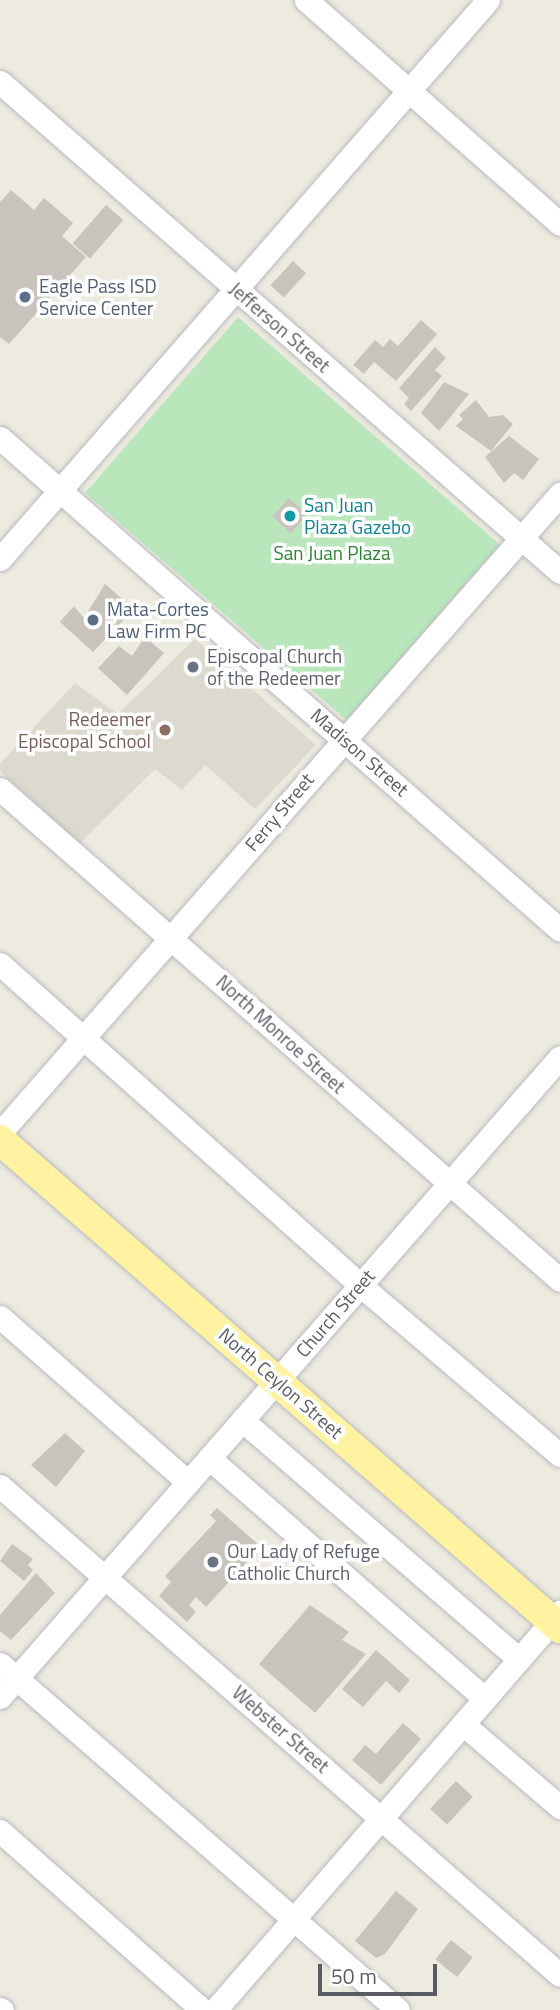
<!DOCTYPE html>
<style>
body{margin:0}
#map{position:relative;width:560px;height:2010px;overflow:hidden;background:#edeadf;font-family:"Titillium Web",sans-serif}
div>[style]{position:absolute}
[style*='--x']{left:calc(var(--x)*1px);top:calc(var(--y)*1px);width:calc(var(--w)*1px);rotate:calc(var(--a)*1deg)}
.education>*{inset:0;background:#dcdace}
.green>*{inset:0;background:#b9e7bb;transform-origin:0 0}
.building>*{inset:0;background:#c8c4bd;transform-origin:0 0}
.roads{filter:drop-shadow(0 0 2px #b8bac0) drop-shadow(0 0 2px #b8bac0)}
.minor>*{height:23px;margin:-11.5px;padding:0 11.5px;transform-origin:11.5px;border-radius:11.5px;background:#fff}
.major>*{height:30px;margin:-15px;padding:0 15px;transform-origin:15px;border-radius:15px;background:#fff3a2}
.dots>*{width:19px;height:19px;translate:-50% -50%;box-sizing:border-box;border:4px solid #fff;border-radius:50%}
span{translate:-50% -50%;white-space:nowrap;text-align:center;line-height:1.15;-webkit-text-stroke:7px #fff;paint-order:stroke}
.service-label{font-size:19px;color:#4e5e75}
.left{translate:0 -50%;text-align:left}
.street-label{font-size:19px;color:#585c62}
.culture-label{font-size:19px;color:#0d838f}
.park-label{font-size:19px;color:#2e8435}
.worship-label{font-size:19px;color:#5b616d}
.education-label{font-size:19px;color:#785e54}
.right{translate:-100% -50%;text-align:right}
.scale{position:absolute;left:318px;top:1964px;width:119px;height:32px;box-sizing:border-box;border:4px solid #585c62;border-top:0;padding-left:9px;font-size:21px;line-height:24px;white-space:nowrap;color:#585c62;-webkit-text-stroke:5px #fff;paint-order:stroke}
</style>
<div id="map">
<div class="education">
<i style="clip-path:polygon(195px 639px,316px 745px,255px 809px,205px 765px,182px 790px,155px 769px,79px 844px,0 771px,0 764px,75px 683px,118px 714px)"></i>
</div>
<div class="green">
<i style="left:238px;top:317px;width:347px;height:233px;rotate:41deg"></i>
</div>
<div class="building">
<i style="clip-path:polygon(11px 190px,34px 210px,44px 198px,73px 223px,62px 236px,86px 257px,9px 344px,0 337px,0 202px)"></i>
<i style="left:106px;top:205px;width:23px;height:51px;rotate:41deg"></i>
<i style="left:293px;top:261px;width:18px;height:33px;rotate:43deg"></i>
<i style="clip-path:polygon(421px 320px,437px 334px,396px 381px,374px 362px,364px 374px,353px 365px,375px 340px,383px 347px,390px 339px,398px 346px)"></i>
<i style="clip-path:polygon(435px 347px,446px 358px,435px 370px,442px 376px,411px 411px,404px 404px,409px 398px,399px 388px)"></i>
<i style="clip-path:polygon(444px 382px,469px 394px,439px 431px,421px 413px)"></i>
<i style="clip-path:polygon(476px 400px,489px 417px,503px 415px,513px 424px,491px 451px,456px 426px,463px 419px,459px 415px)"></i>
<i style="clip-path:polygon(509px 436px,539px 459px,523px 480px,514px 473px,504px 483px,485px 457px)"></i>
<i style="left:289px;top:498px;width:25px;height:25px;rotate:42deg"></i>
<i style="clip-path:polygon(105px 584px,134px 609px,93px 652px,60px 622px,74px 606px,84px 618px)"></i>
<i style="clip-path:polygon(145px 637px,164px 653px,127px 695px,98px 668px,119px 646px,132px 656px)"></i>
<i style="clip-path:polygon(65px 1433px,85px 1451px,56px 1487px,31px 1465px)"></i>
<i style="clip-path:polygon(217px 1508px,261px 1547px,206px 1607px,196px 1597px,189px 1605px,196px 1612px,187px 1622px,159px 1596px,171px 1582px,165px 1576px,216px 1521px,210px 1515px)"></i>
<i style="clip-path:polygon(12px 1544px,33px 1559px,28px 1565px,33px 1570px,24px 1581px,0 1561px)"></i>
<i style="clip-path:polygon(36px 1573px,55px 1593px,11px 1640px,0 1631px,0 1615px)"></i>
<i style="clip-path:polygon(310px 1605px,349px 1632px,342px 1640px,366px 1654px,315px 1713px,259px 1664px)"></i>
<i style="clip-path:polygon(376px 1650px,410px 1680px,399px 1693px,386px 1681px,363px 1707px,342px 1689px)"></i>
<i style="clip-path:polygon(403px 1723px,421px 1739px,381px 1785px,352px 1760px,365px 1745px,376px 1754px)"></i>
<i style="left:456px;top:1781px;width:23px;height:38px;rotate:43deg"></i>
<i style="clip-path:polygon(396px 1891px,418px 1909px,385px 1954px,376px 1958px,355px 1941px)"></i>
<i style="left:451px;top:1940px;width:28px;height:25px;rotate:39deg"></i>
</div>
<div class="roads">
<div class="minor">
<i style="--x:306;--y:0;--w:339;--a:41.4"></i>
<i style="--x:0;--y:82;--w:744;--a:41.19"></i>
<i style="--x:0;--y:438;--w:745;--a:41.3"></i>
<i style="--x:0;--y:559;--w:742;--a:-48.88"></i>
<i style="--x:0;--y:789;--w:745;--a:41.24"></i>
<i style="--x:0;--y:964;--w:482;--a:41.7"></i>
<i style="--x:360;--y:1285;--w:262;--a:40.4"></i>
<i style="--x:0;--y:1133;--w:850;--a:-48.77"></i>
<i style="--x:0;--y:1317;--w:250;--a:41.3"></i>
<i style="--x:242;--y:1420;--w:366;--a:40.8"></i>
<i style="--x:209;--y:1458;--w:366;--a:41.1"></i>
<i style="--x:0;--y:1486;--w:743;--a:41.13"></i>
<i style="--x:0;--y:1664;--w:527;--a:41"></i>
<i style="--x:0;--y:1697;--w:850;--a:-48.81"></i>
<i style="--x:463;--y:1724;--w:128;--a:40.6"></i>
<i style="--x:0;--y:1831;--w:270;--a:41.5"></i>
<i style="--x:0;--y:2009;--w:2;--a:27"></i>
<i style="--x:215;--y:2010;--w:527;--a:-49.08"></i>
</div>
<div class="major">
<i style="--x:0;--y:1140;--w:743;--a:41.07"></i>
</div>
</div>
<div class="dots">
<i style="left:25px;top:297px;background:#5c6f8a"></i>
<i style="left:290px;top:516px;background:#0f9aa8"></i>
<i style="left:93px;top:620px;background:#5c6f8a"></i>
<i style="left:193px;top:667px;background:#6b7280"></i>
<i style="left:165px;top:730px;background:#8d6e63"></i>
<i style="left:213px;top:1562px;background:#6b7280"></i>
</div>
<div class="service-label">
<span class="left" style="left:39px;top:297px">Eagle Pass ISD<br>Service Center</span>
<span class="left" style="left:107px;top:620px">Mata-Cortes<br>Law Firm PC</span>
</div>
<div class="street-label">
<span style="left:280px;top:327px;rotate:41deg">Jefferson Street</span>
<span style="left:360px;top:752px;rotate:41deg">Madison Street</span>
<span style="left:279px;top:812px;rotate:-50deg">Ferry Street</span>
<span style="left:281px;top:1034px;rotate:42deg">North Monroe Street</span>
<span style="left:335px;top:1313px;rotate:-49deg">Church Street</span>
<span style="left:281px;top:1383px;rotate:41deg">North Ceylon Street</span>
<span style="left:281px;top:1729px;rotate:41deg">Webster Street</span>
</div>
<div class="culture-label">
<span class="left" style="left:304px;top:516px">San Juan<br>Plaza Gazebo</span>
</div>
<div class="park-label">
<span style="left:332px;top:553px">San Juan Plaza</span>
</div>
<div class="worship-label">
<span class="left" style="left:207px;top:667px">Episcopal Church<br>of the Redeemer</span>
<span class="left" style="left:227px;top:1562px">Our Lady of Refuge<br>Catholic Church</span>
</div>
<div class="education-label">
<span class="right" style="left:151px;top:730px">Redeemer<br>Episcopal School</span>
</div>
<div class="scale">50 m</div>
</div>
